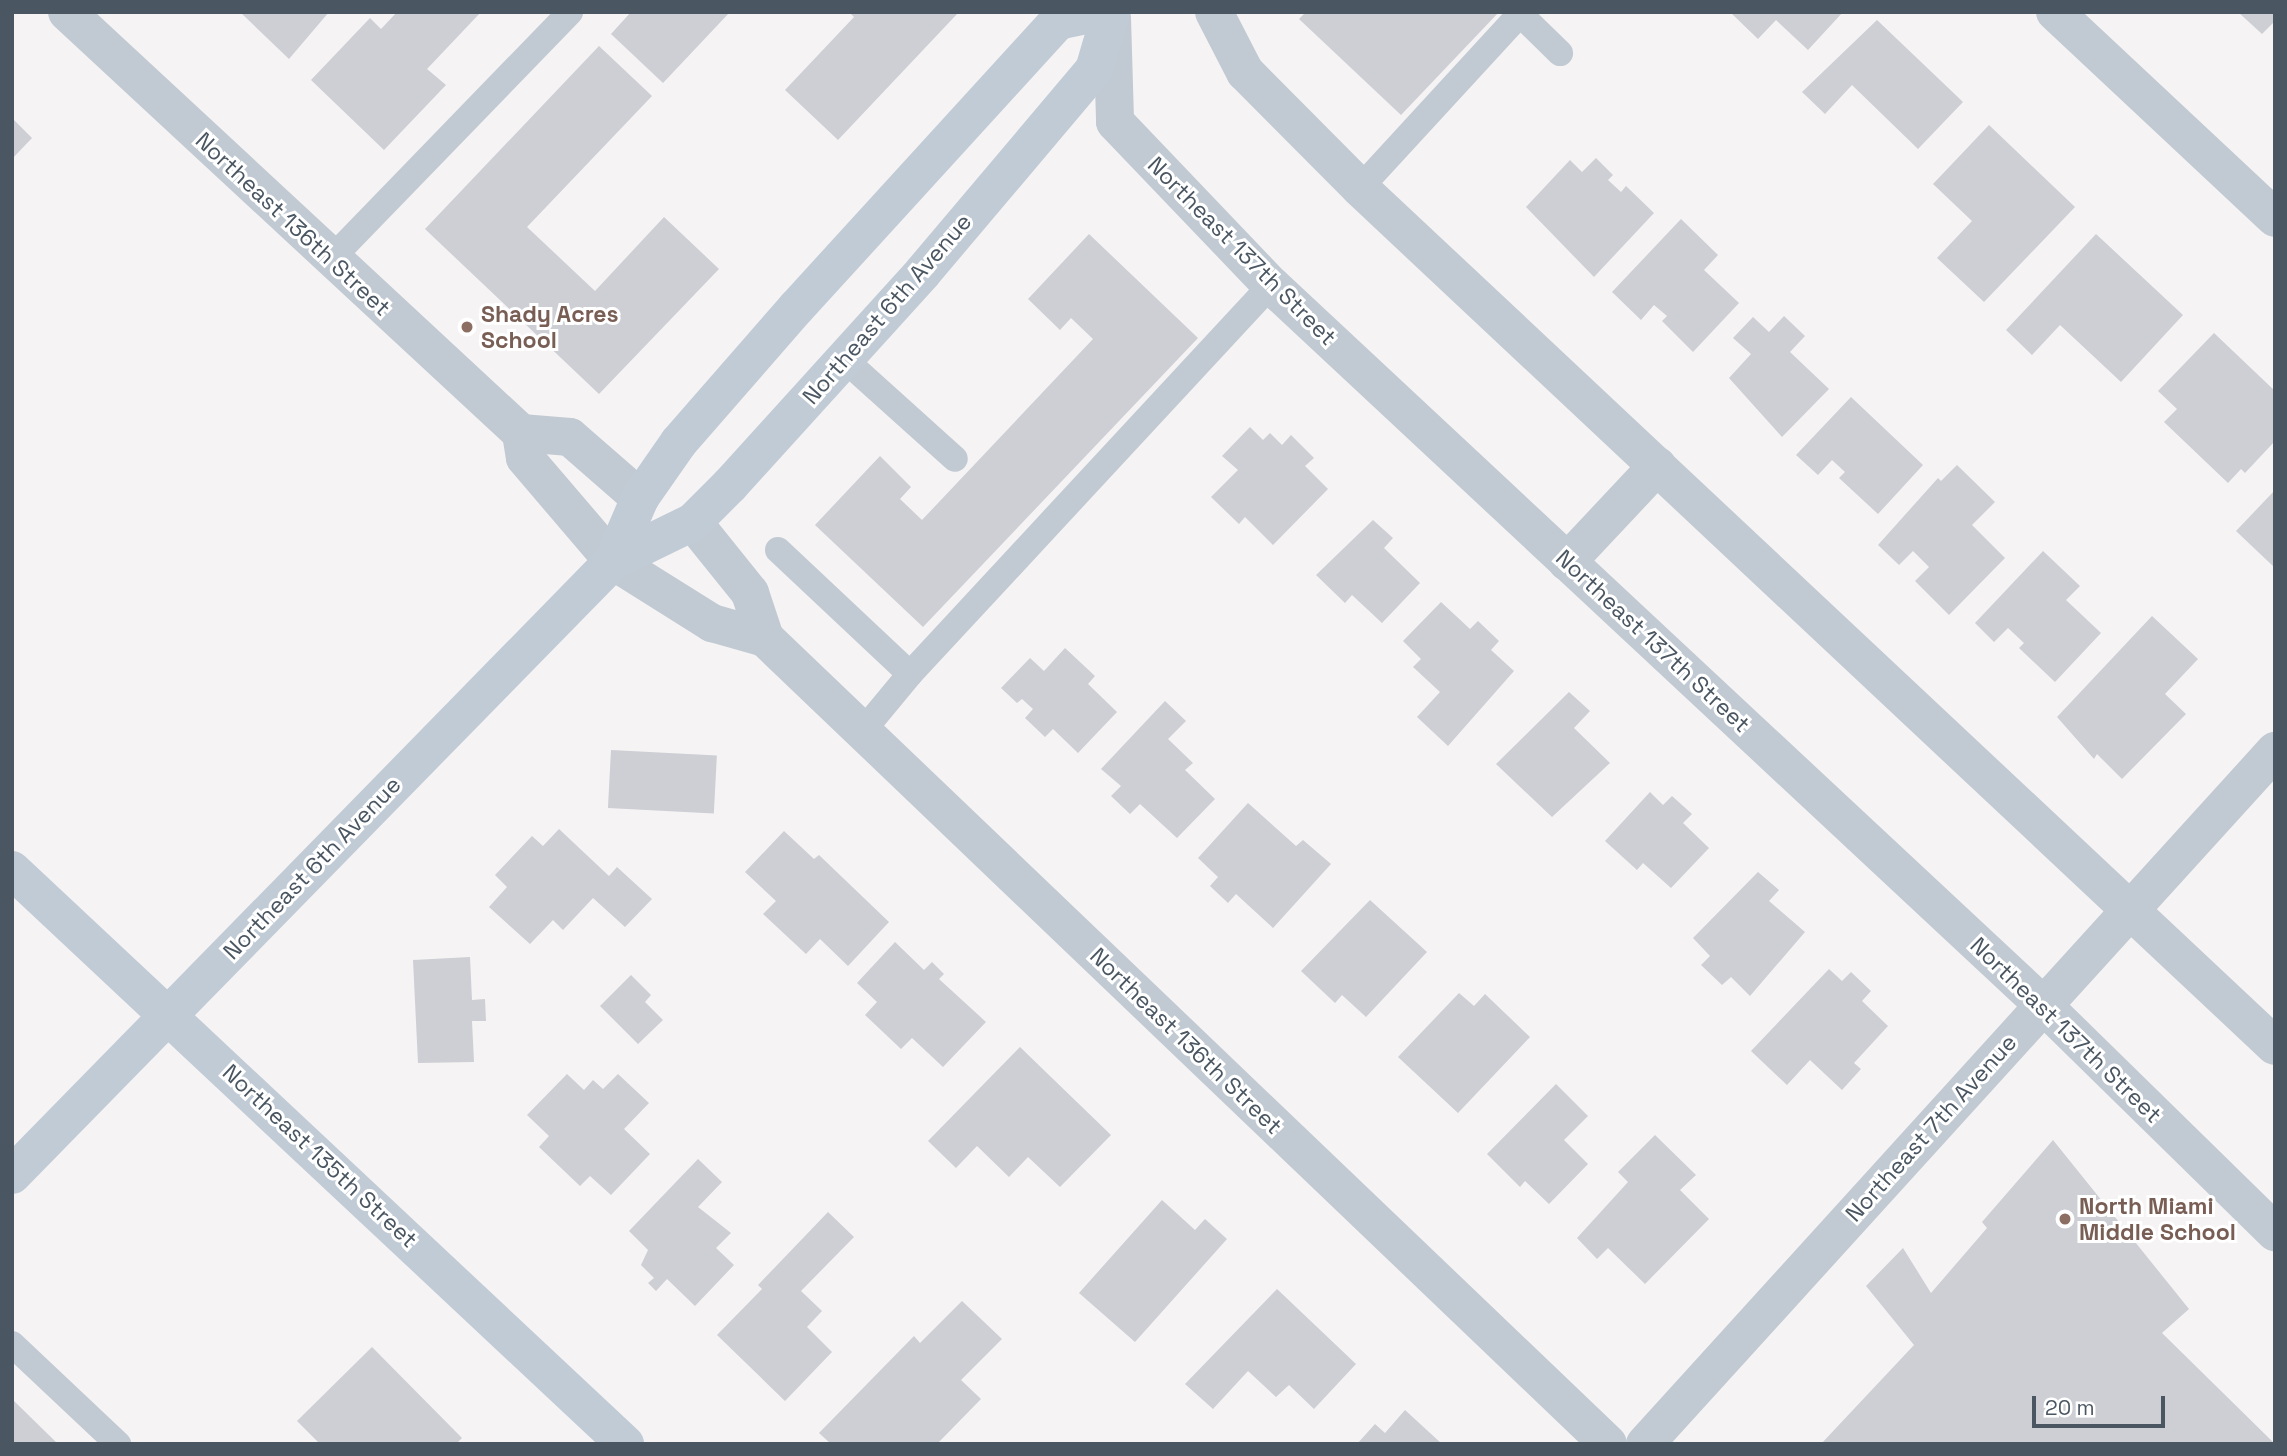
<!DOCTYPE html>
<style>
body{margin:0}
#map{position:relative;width:2287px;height:1456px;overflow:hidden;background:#f5f3f3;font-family:"Space Grotesk",sans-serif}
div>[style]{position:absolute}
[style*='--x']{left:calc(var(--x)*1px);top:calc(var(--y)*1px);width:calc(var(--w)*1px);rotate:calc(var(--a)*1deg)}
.building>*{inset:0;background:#cdcfd5;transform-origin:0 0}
.service>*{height:26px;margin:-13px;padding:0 13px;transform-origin:13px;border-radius:13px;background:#c1cad2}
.minor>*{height:38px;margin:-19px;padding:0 19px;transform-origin:19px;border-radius:19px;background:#c1cad2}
.tertiary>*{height:38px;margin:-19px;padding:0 19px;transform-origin:19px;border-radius:19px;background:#c1cad2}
.secondary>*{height:38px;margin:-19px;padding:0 19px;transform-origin:19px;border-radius:19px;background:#c1cbd6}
.dots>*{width:19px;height:19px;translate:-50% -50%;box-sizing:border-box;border:4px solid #fff;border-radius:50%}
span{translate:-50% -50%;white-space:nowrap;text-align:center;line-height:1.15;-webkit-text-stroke:6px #fff;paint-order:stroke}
.street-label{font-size:23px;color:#4a5661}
.education-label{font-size:23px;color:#785e54;font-weight:700}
.left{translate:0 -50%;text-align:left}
.frame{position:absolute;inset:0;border:14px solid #4a5661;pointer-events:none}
.scale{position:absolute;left:2032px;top:1396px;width:133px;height:32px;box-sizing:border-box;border:4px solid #4a5661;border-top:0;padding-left:9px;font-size:21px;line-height:24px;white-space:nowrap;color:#4a5661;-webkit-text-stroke:5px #fff;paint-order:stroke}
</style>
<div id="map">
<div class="building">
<i style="clip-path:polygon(240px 12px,329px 12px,289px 59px)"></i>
<i style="clip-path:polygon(397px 12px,481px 12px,427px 69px,446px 85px,384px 150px,311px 80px,370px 18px,381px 29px)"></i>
<i style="clip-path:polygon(631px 12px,730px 12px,663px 83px,611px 34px)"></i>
<i style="clip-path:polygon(849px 12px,958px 13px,838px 140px,785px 90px,854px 17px)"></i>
<i style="clip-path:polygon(1306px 12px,1499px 12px,1401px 115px,1299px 19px)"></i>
<i style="clip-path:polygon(1730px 12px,1843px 12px,1808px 50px,1776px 20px,1758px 39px)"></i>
<i style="clip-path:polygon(2238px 12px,2275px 12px,2275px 21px,2262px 34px)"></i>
<i style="clip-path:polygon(1877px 20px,1963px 102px,1918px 149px,1852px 85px,1825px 114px,1802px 92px)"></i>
<i style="clip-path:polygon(599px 46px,652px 96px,527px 227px,595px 291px,664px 217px,719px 269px,599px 394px,425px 229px)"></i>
<i style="clip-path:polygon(12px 118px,32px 138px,12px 159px)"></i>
<i style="clip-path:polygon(1989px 125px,2075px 207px,1984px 302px,1937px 258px,1972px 221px,1933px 184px)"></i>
<i style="clip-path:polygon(1596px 158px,1613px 175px,1608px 180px,1621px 192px,1626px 186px,1654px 213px,1594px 277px,1526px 207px,1570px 160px,1582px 172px)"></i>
<i style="clip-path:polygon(1681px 219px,1718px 255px,1704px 270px,1739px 303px,1693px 352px,1662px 321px,1667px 316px,1654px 305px,1641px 320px,1612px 292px)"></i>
<i style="clip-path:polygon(1089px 234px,1198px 338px,923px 627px,815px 525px,880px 456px,911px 487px,900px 499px,922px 520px,1093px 339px,1071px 318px,1060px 330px,1028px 299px)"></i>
<i style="clip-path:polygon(2096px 234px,2183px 315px,2121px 382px,2060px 325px,2032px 355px,2006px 330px)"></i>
<i style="clip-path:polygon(1784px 316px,1805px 336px,1790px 352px,1829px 389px,1782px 437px,1729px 378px,1751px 354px,1733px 338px,1753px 317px,1769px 332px)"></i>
<i style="clip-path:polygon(2214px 333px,2275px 391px,2275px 441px,2245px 473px,2241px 469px,2228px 483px,2164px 422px,2177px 409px,2158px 391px)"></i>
<i style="clip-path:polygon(1851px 397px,1923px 465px,1878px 514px,1839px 478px,1845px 472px,1832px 460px,1818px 475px,1796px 455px)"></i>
<i style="clip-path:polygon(1250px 427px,1263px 440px,1270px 433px,1282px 445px,1291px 435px,1314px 458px,1305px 466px,1328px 489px,1273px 545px,1245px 517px,1239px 524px,1211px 497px,1238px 470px,1222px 456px)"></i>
<i style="clip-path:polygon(1957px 465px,1995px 502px,1972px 525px,2005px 558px,1949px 615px,1915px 581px,1929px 567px,1913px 551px,1899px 565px,1878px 545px,1938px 478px,1941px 481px)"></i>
<i style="clip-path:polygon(2275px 490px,2275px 568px,2236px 531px)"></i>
<i style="clip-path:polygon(1373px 520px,1393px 538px,1384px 548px,1420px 583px,1382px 623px,1352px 595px,1345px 603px,1316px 575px)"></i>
<i style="clip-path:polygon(2043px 551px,2080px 586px,2066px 600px,2101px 633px,2055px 682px,2019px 648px,2024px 643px,2008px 628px,1994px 642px,1975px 623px)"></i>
<i style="clip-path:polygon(1441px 602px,1470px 629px,1478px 621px,1499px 641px,1491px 650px,1514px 671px,1448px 746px,1417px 717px,1440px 692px,1413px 667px,1421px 659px,1403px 641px)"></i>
<i style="clip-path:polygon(2152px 616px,2198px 659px,2165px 694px,2186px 714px,2122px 779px,2097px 754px,2094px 759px,2057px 717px)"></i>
<i style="clip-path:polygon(1065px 648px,1095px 676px,1088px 684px,1117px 712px,1078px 753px,1053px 729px,1045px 737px,1025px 718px,1033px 709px,1022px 699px,1017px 703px,1001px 688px,1030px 658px,1044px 671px)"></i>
<i style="clip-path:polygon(1569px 692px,1590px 711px,1574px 728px,1610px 763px,1552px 817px,1496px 764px)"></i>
<i style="clip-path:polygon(1165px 701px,1186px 721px,1168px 739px,1193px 763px,1185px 770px,1215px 799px,1177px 838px,1140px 804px,1130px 814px,1111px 796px,1121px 786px,1101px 769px)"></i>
<i style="left:611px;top:750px;width:106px;height:58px;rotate:3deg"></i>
<i style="clip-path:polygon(1650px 792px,1663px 805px,1672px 796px,1692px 814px,1683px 823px,1709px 848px,1671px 888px,1643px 863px,1637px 870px,1605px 841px)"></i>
<i style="clip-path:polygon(1248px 803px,1296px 846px,1303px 840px,1331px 864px,1273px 928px,1236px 894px,1228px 903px,1210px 886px,1218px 877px,1198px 858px)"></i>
<i style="clip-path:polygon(559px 829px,609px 876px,617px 867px,652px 899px,625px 927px,593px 898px,563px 930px,553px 920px,530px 944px,489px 907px,507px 887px,495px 875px,532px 836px,543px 846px)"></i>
<i style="clip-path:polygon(784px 831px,814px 859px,819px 855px,889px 922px,848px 966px,820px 939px,806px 954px,763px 914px,776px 901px,745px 872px)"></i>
<i style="clip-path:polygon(1758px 872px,1779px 890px,1769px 901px,1805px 932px,1750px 996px,1731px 977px,1722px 985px,1701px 965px,1710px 956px,1693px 938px)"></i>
<i style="clip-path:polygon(1370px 900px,1427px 952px,1366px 1017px,1342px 995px,1335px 1003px,1301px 971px)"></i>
<i style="clip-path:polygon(895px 942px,924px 970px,932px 962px,944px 974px,939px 979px,986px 1022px,943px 1067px,912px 1038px,901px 1049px,865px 1015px,877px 1002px,857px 983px)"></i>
<i style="clip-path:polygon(470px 957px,472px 1000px,485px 999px,486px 1021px,472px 1021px,474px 1062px,418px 1063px,413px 960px)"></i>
<i style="clip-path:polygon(1829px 969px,1842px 981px,1851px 972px,1871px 991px,1862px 1001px,1888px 1026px,1854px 1063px,1861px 1069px,1842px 1090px,1810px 1060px,1787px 1085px,1751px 1051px)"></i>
<i style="clip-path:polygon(631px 975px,651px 995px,645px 1002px,663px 1020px,638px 1044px,600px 1006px)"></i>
<i style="clip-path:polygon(1459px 993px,1474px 1006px,1485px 994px,1530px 1037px,1458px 1113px,1398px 1057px)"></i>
<i style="clip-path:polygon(1020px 1047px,1111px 1135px,1060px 1187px,1028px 1157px,1009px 1177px,977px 1146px,956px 1168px,928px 1141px)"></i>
<i style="clip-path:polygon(567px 1074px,584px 1090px,593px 1080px,603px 1089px,618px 1074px,649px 1103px,624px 1129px,650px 1154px,611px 1195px,590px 1176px,580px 1186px,539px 1147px,549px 1136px,527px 1115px)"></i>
<i style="clip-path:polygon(1556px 1084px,1588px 1116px,1564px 1140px,1588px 1164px,1549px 1204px,1525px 1181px,1520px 1187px,1487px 1154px)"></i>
<i style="clip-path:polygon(1655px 1135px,1696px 1175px,1680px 1190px,1709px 1219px,1645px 1284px,1608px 1248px,1597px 1259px,1577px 1238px,1628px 1182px,1618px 1172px)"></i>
<i style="clip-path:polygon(2053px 1140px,2189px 1309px,2162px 1333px,2275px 1444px,1821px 1444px,1914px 1345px,1866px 1286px,1903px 1248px,1931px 1293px,1987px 1228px,1982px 1222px)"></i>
<i style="clip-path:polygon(698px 1159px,722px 1182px,698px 1207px,731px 1233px,716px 1248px,734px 1265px,695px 1306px,667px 1279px,656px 1291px,648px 1283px,654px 1278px,641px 1265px,648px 1250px,629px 1231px)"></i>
<i style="clip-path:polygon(1162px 1200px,1195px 1230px,1205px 1219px,1227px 1239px,1135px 1342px,1079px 1293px)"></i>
<i style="clip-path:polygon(828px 1212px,854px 1237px,801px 1291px,822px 1311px,807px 1327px,832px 1352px,785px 1401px,717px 1335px,762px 1289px,758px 1285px)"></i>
<i style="clip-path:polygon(1277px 1289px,1356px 1364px,1314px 1409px,1289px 1385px,1276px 1397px,1248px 1371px,1213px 1409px,1185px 1384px)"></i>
<i style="clip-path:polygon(962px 1301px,1002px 1339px,961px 1380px,981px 1399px,937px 1444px,831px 1444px,819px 1433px,914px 1336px,920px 1343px)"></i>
<i style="clip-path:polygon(372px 1347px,462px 1438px,456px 1444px,320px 1444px,297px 1421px)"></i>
<i style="clip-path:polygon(12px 1399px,58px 1444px,12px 1444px)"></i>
<i style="clip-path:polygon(1405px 1410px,1442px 1444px,1357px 1444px,1375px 1424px,1385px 1433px)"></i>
</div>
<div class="service">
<i style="--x:1360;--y:188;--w:236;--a:-47.4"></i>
<i style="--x:1520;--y:14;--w:56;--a:44.3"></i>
<i style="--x:330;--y:260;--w:345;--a:-45.9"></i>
<i style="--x:844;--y:359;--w:149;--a:42"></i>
<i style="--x:778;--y:550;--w:181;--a:43.2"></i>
<i style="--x:910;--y:674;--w:531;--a:-47.14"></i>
<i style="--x:862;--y:732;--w:75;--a:-50.4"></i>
<i style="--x:12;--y:1344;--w:146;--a:43.3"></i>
</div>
<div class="minor">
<i style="--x:67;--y:12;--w:619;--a:42.84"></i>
<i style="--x:521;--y:433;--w:49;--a:4.7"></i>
<i style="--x:570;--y:437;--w:93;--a:41.1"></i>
<i style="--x:2055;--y:12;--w:301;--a:43.1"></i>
<i style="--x:521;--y:433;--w:25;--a:81"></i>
<i style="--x:525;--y:458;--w:135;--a:49.5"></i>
<i style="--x:613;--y:561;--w:117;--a:32.1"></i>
<i style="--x:712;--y:623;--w:55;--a:15.8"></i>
<i style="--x:765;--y:638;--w:1166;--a:43.71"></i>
<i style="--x:693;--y:522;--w:91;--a:51.2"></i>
<i style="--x:750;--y:593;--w:47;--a:71.6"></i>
<i style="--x:1645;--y:1444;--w:937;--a:-47.73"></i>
</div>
<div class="tertiary">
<i style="--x:1214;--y:12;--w:68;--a:62.7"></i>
<i style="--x:1245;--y:72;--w:163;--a:45.2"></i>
<i style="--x:1360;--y:188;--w:1254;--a:43.16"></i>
<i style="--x:1112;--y:18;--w:104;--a:88.3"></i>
<i style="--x:1115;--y:122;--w:226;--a:46.3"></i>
<i style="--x:1271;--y:285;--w:1056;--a:43"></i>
<i style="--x:2043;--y:1005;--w:325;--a:44.4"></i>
<i style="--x:1567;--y:562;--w:132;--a:-46.8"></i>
</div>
<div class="secondary">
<i style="--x:613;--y:561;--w:69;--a:-66.8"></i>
<i style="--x:640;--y:498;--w:68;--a:-55.1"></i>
<i style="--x:679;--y:442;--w:178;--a:-48.9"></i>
<i style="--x:796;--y:308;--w:389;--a:-47.6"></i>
<i style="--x:1058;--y:21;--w:44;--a:-11.8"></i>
<i style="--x:12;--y:870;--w:840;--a:43.12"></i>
<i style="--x:12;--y:1175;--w:859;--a:-45.61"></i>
<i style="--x:613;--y:561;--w:89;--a:-26"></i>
<i style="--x:693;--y:522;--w:52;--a:-45"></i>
<i style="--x:730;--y:485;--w:287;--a:-47.8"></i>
<i style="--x:923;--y:272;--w:265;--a:-49.8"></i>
<i style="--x:1094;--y:70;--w:60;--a:-73.7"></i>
</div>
<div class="dots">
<i style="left:467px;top:327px;background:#8d6e63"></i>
<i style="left:2065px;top:1219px;background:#8d6e63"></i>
</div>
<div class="street-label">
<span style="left:293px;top:224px;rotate:43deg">Northeast 136th Street</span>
<span style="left:1242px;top:251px;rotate:45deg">Northeast 137th Street</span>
<span style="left:887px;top:309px;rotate:-49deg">Northeast 6th Avenue</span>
<span style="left:1653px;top:641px;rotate:43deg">Northeast 137th Street</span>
<span style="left:312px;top:868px;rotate:-46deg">Northeast 6th Avenue</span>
<span style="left:2066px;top:1030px;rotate:44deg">Northeast 137th Street</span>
<span style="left:1186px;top:1041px;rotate:44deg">Northeast 136th Street</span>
<span style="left:1931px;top:1128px;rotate:-48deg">Northeast 7th Avenue</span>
<span style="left:320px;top:1156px;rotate:43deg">Northeast 135th Street</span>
</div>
<div class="education-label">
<span class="left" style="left:481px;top:327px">Shady Acres<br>School</span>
<span class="left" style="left:2079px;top:1219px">North Miami<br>Middle School</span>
</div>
<div class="frame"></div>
<div class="scale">20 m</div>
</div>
